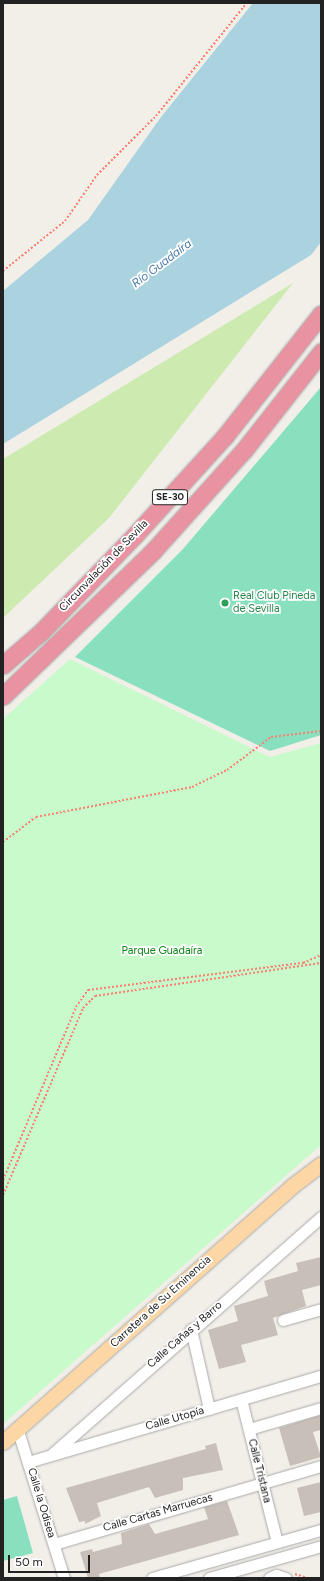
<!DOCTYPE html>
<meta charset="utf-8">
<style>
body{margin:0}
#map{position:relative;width:324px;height:1581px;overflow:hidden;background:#f2efe9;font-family:Figtree,sans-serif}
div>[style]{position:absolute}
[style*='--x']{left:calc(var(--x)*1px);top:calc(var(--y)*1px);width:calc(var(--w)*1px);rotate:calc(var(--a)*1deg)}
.grass>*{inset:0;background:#cdebb0}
.park>*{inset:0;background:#c8facc}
.pitch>*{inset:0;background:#88e0be}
.water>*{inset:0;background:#aad3df}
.building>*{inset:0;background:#c7bfb8}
.path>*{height:2px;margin-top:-1px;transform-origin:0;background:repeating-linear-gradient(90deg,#fa8072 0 2px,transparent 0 4px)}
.roads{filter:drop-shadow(0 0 1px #a9a9a9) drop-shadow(0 0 1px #a9a9a9)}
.minor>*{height:11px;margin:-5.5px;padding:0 5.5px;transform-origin:5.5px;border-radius:5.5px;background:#fff}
.major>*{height:15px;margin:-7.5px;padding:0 7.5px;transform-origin:7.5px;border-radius:7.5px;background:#fcd6a4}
.highway>*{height:17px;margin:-8.5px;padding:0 8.5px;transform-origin:8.5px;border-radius:8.5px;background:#e892a2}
.dots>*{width:11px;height:11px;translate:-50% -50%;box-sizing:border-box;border:2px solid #fff;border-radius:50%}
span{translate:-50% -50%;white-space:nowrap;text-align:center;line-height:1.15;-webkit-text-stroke:3.5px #fff;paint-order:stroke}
.shield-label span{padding:1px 3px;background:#fff;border:1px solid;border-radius:3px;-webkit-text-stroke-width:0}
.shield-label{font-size:10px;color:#222;font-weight:700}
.street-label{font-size:11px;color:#222}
.leisure-label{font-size:11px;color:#27864d}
.left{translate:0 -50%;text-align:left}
.park-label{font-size:11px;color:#0c8416}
.water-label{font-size:12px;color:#4a7aab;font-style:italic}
.frame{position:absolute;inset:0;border:4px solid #222;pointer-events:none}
.scale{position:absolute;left:8px;top:1555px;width:82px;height:18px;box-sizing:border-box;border:2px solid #222;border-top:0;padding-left:5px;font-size:12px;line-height:14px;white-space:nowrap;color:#222;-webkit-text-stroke:3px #fff;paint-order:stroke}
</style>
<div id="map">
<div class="grass">
<i style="clip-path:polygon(293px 283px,109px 518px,3px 618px,3px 459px)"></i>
</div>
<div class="park">
<i style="clip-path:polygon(70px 659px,270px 757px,321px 743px,321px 1145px,3px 1424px,3px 719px)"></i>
</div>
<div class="pitch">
<i style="clip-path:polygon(321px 387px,321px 735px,270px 751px,75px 657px,183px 549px)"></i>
<i style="clip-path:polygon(17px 1496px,33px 1553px,3px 1561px,3px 1500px)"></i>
</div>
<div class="water">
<i style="clip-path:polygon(253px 3px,321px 3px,321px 242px,311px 255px,3px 444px,3px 291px,88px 220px,161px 117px)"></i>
</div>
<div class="building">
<i style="clip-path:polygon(321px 1257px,321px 1285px,302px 1290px,306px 1306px,273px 1318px,278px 1335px,241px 1345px,246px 1362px,219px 1369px,208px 1330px,238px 1321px,234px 1306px,268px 1296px,264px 1281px,298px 1271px,296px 1263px)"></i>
<i style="clip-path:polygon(321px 1415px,321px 1430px,313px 1432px,321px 1457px,290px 1466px,279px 1428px)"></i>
<i style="clip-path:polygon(216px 1443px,223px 1470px,183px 1478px,183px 1490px,155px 1498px,149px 1487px,97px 1503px,101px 1516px,85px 1524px,85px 1521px,79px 1522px,66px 1488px,206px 1449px,205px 1446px)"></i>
<i style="clip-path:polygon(321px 1482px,321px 1512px,304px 1516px,297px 1488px)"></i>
<i style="clip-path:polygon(227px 1501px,239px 1535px,99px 1574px,100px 1578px,88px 1578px,80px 1552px,92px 1549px,93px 1552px,122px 1544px,121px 1533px,149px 1524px,155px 1534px,208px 1519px,204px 1507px)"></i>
</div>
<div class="path">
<i style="--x:3;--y:271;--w:80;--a:-38.9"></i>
<i style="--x:65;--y:221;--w:56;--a:-55.2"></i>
<i style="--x:97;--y:175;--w:83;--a:-45"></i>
<i style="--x:156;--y:116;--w:145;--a:-51.2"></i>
<i style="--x:3;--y:842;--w:41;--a:-37.1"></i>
<i style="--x:36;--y:817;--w:159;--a:-10.9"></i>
<i style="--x:192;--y:787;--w:39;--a:-26"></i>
<i style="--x:227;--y:770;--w:55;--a:-36.9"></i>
<i style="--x:271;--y:737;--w:50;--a:-6.8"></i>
<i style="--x:3;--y:1180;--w:188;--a:-67.1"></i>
<i style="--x:76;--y:1007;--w:21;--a:-55"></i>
<i style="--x:88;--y:990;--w:217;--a:-7.2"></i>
<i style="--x:303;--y:963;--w:20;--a:-24"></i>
<i style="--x:3;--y:1195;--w:203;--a:-66.8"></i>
<i style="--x:83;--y:1008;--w:17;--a:-45"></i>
<i style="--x:95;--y:996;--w:228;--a:-8.3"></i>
<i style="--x:295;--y:1574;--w:13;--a:18"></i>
</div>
<div class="roads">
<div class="minor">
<i style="--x:283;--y:1320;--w:40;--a:-16"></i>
<i style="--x:191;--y:1329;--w:82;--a:77.3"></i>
<i style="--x:241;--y:1399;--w:147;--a:75.9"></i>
<i style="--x:17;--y:1428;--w:157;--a:72.6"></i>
<i style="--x:249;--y:1429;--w:75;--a:-16.3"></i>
<i style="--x:51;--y:1455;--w:360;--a:-41.4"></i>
<i style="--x:28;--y:1462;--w:305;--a:-16.4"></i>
<i style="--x:54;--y:1544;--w:278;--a:-16.3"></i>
<i style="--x:152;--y:1578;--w:176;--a:-15.9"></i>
<i style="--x:209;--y:1578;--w:116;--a:-15.9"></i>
<i style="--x:269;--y:1578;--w:8;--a:-23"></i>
<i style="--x:276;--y:1575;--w:10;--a:17"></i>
</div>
<div class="major">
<i style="--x:3;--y:1442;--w:386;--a:-41.5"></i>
<i style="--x:292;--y:1186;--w:36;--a:-37"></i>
</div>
<div class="highway">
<i style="--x:3;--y:665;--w:50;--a:-41"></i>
<i style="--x:41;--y:632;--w:135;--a:-45.9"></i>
<i style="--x:135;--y:535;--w:134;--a:-47.7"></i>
<i style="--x:225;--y:436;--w:155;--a:-51.8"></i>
<i style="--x:3;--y:696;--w:209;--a:-44"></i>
<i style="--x:153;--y:551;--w:136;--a:-48"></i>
<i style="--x:244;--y:450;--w:125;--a:-51.8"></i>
</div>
</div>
<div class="dots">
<i style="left:225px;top:603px;background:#2e9e5b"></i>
</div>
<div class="shield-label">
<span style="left:170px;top:497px">SE-30</span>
</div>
<div class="street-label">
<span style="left:104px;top:566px;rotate:-46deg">Circunvalación de Sevilla</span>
<span style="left:161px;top:1302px;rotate:-42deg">Carretera de Su Eminencia</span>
<span style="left:185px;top:1335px;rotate:-41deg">Calle Cañas y Barro</span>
<span style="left:175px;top:1419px;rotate:-16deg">Calle Utopía</span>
<span style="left:259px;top:1471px;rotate:76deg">Calle Tristana</span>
<span style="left:41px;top:1503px;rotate:73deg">Calle la Odisea</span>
<span style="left:158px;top:1513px;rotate:-16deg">Calle Cartas Marruecas</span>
</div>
<div class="leisure-label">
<span class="left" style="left:233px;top:603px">Real Club Pineda<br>de Sevilla</span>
</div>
<div class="park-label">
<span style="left:162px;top:951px">Parque Guadaíra</span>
</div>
<div class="water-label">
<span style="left:162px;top:264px;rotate:-37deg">Río Guadaíra</span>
</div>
<div class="frame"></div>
<div class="scale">50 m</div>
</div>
